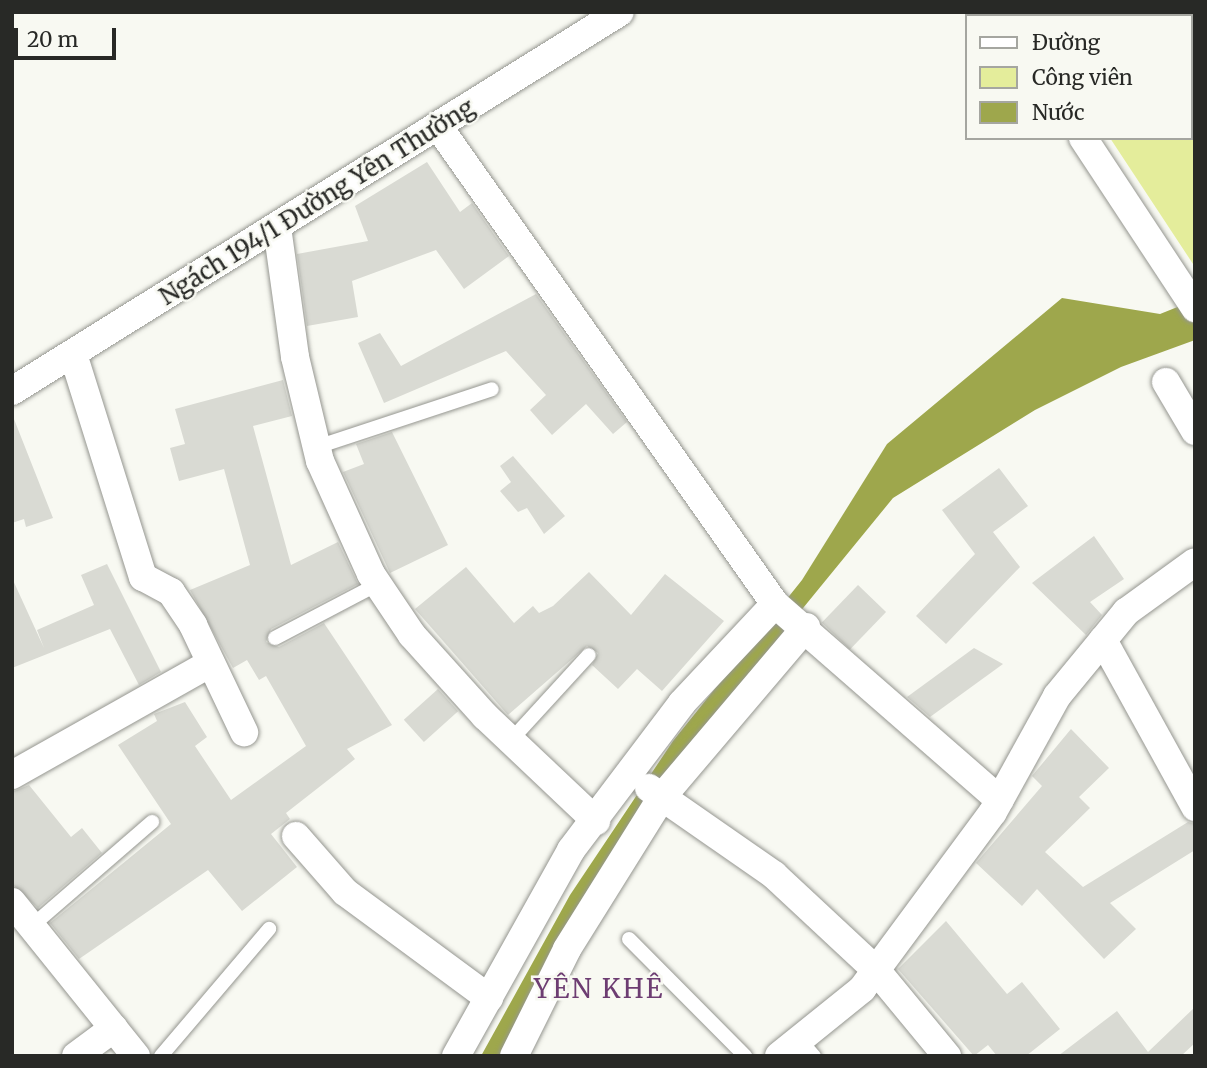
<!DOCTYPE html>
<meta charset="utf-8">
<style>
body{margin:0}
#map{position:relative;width:1207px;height:1068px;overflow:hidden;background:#f8f9f2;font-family:Merriweather,serif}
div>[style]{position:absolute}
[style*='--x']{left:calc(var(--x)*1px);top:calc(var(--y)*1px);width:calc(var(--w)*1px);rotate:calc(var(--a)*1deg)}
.green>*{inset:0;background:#e4ed9b}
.water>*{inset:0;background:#9ea74c}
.building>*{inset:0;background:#d9dad3;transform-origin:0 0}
.roads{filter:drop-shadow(0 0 2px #959690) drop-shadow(0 0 2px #959690)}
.lane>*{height:14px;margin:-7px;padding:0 7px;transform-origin:7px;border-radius:7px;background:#fff}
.street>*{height:28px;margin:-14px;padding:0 14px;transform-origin:14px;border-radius:14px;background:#fff}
span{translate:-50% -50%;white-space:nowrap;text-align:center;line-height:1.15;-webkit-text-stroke:5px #f8f9f2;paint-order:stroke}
.street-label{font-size:24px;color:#282926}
.neighbourhood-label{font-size:26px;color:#6d3d72;letter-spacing:2px}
.frame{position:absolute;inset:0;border:14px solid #282926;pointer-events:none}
.legend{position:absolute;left:965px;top:14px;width:228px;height:126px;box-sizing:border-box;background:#f8f9f2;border:2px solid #a5a6a0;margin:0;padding:9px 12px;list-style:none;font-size:21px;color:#282926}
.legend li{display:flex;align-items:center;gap:14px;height:35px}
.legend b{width:35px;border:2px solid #a5a6a0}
.scale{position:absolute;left:14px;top:28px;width:102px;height:32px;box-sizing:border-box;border:4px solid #282926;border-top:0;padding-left:9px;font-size:21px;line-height:24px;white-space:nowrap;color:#282926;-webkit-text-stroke:5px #f8f9f2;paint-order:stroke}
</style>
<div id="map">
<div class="green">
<i style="clip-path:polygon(1027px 12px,1195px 12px,1195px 267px,1110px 138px,1191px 138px,1191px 16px)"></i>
</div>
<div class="water">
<i style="clip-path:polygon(1062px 298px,1160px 314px,1195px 300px,1195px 340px,1121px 367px,1035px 410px,893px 498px,674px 766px,504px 1056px,481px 1056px,570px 895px,673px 741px,802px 580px,887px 444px)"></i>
</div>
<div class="building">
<i style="clip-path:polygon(427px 162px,460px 212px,472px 203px,509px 256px,464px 289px,436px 250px,352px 281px,358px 317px,307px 326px,297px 254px,368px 241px,355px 206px)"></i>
<i style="clip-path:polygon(536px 294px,627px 422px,613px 434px,586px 404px,552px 435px,530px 410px,546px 395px,506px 351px,384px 403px,358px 343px,380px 333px,401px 366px)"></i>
<i style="clip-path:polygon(283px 380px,292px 416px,253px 426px,291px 565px,338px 542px,358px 584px,271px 629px,266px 642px,279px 647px,324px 623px,392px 725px,347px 749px,355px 759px,286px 813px,290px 819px,271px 834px,297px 867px,242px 911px,208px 870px,79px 959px,50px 923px,171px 824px,118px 745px,157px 721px,154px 714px,185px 702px,207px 737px,195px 746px,231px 800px,306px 746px,266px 676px,259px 680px,247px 660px,233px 668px,190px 590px,250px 565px,224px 469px,179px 481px,170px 448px,185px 444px,175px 409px)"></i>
<i style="clip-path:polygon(12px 414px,53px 518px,26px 527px,24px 519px,12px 523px)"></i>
<i style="clip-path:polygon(392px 432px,448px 545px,390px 573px,343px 472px,364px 464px,356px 444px)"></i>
<i style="clip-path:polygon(513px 456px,565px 516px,544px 534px,527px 508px,518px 512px,500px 491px,511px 482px,500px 466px)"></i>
<i style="clip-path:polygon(999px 468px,1028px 506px,993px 532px,1020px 567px,946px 644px,916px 616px,975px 554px,942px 510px)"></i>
<i style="clip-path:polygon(1094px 536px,1124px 579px,1090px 602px,1102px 615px,1086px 635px,1032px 583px)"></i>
<i style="clip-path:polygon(107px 564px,161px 672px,139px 685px,110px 629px,12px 668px,12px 578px,44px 648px,37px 630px,94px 605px,81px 575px)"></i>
<i style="clip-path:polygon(466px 567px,514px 623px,533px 606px,539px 613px,553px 606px,589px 572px,631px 615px,665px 574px,724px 621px,662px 691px,637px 669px,618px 689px,592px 665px,598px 653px,587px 646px,508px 715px,415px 609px)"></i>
<i style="left:858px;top:585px;width:39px;height:52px;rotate:44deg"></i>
<i style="clip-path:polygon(974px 648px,1003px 664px,930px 717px,907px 697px)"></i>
<i style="left:438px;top:689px;width:30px;height:46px;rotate:48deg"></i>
<i style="clip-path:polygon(1071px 729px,1109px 768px,1079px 797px,1090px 808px,1045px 852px,1083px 887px,1188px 822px,1195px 824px,1195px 850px,1110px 903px,1136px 929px,1104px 959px,1037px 889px,1022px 906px,976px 863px,1042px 786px,1032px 776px)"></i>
<i style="clip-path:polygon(29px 785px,71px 837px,82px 828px,102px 853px,38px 908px,12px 884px,12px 792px)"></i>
<i style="clip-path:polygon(946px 921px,1007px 994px,1022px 982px,1060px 1029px,1026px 1056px,997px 1056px,988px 1045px,974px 1056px,898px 969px)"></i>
<i style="clip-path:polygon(1195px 1007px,1195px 1043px,1181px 1056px,1058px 1056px,1117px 1011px,1148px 1052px)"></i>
</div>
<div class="roads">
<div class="lane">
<i style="--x:317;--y:447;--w:184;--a:-18.3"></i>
<i style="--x:275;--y:638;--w:116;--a:-27.7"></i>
<i style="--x:511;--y:740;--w:115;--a:-47.5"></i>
<i style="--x:32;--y:926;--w:159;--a:-40.9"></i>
<i style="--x:629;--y:939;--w:165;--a:45.2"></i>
<i style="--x:799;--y:1039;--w:23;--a:49"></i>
<i style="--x:161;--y:1056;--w:167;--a:-49.6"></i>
</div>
<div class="street">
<i style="--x:1002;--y:12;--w:5;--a:53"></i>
<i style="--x:438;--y:126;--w:585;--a:54.82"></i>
<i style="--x:775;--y:604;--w:298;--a:41.1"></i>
<i style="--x:1083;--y:138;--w:204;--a:56.6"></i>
<i style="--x:277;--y:227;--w:131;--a:82.1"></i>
<i style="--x:295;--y:357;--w:107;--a:76.5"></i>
<i style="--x:320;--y:461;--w:124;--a:65.7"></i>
<i style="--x:371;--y:574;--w:73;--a:56.1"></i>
<i style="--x:412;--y:635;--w:109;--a:48"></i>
<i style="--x:485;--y:716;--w:153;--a:43.4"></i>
<i style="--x:73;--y:354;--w:234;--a:72.6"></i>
<i style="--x:143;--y:577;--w:32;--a:28"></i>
<i style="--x:171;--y:592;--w:40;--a:56"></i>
<i style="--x:193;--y:625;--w:119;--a:64.5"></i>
<i style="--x:1166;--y:382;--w:57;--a:59.4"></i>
<i style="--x:12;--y:391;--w:716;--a:-31.94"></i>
<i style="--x:1103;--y:640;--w:191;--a:61.1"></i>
<i style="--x:12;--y:775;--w:228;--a:-29.4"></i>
<i style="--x:649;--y:788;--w:152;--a:34.8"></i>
<i style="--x:774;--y:875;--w:139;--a:43"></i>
<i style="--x:876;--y:970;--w:112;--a:50.5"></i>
<i style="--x:296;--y:836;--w:74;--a:48.8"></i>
<i style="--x:345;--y:892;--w:179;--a:36.4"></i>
<i style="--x:12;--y:902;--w:198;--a:51.2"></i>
<i style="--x:76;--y:1056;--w:47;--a:-36.4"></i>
<i style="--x:456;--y:1056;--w:236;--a:-60.8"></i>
<i style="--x:571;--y:850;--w:184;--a:-52.9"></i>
<i style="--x:682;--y:703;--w:136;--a:-46.8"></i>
<i style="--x:514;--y:1056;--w:119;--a:-63.6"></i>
<i style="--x:567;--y:949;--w:179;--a:-58"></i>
<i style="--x:662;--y:797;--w:223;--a:-49.7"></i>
<i style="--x:779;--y:1056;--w:107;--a:-38.9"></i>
<i style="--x:862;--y:989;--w:220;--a:-53.5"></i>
<i style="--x:993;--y:812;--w:132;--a:-61.1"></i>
<i style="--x:1057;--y:696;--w:109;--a:-50.6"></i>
<i style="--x:1126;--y:612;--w:85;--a:-35.9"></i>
</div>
</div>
<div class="street-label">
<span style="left:317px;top:202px;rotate:-32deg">Ngách 194/1 Đường Yên Thường</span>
</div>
<div class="neighbourhood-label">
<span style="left:599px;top:989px">YÊN KHÊ</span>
</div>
<div class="frame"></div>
<ul class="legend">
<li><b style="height:9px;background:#fff"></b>Đường</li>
<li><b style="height:19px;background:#e4ed9b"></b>Công viên</li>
<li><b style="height:19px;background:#9ea74c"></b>Nước</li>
</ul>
<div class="scale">20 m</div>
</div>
